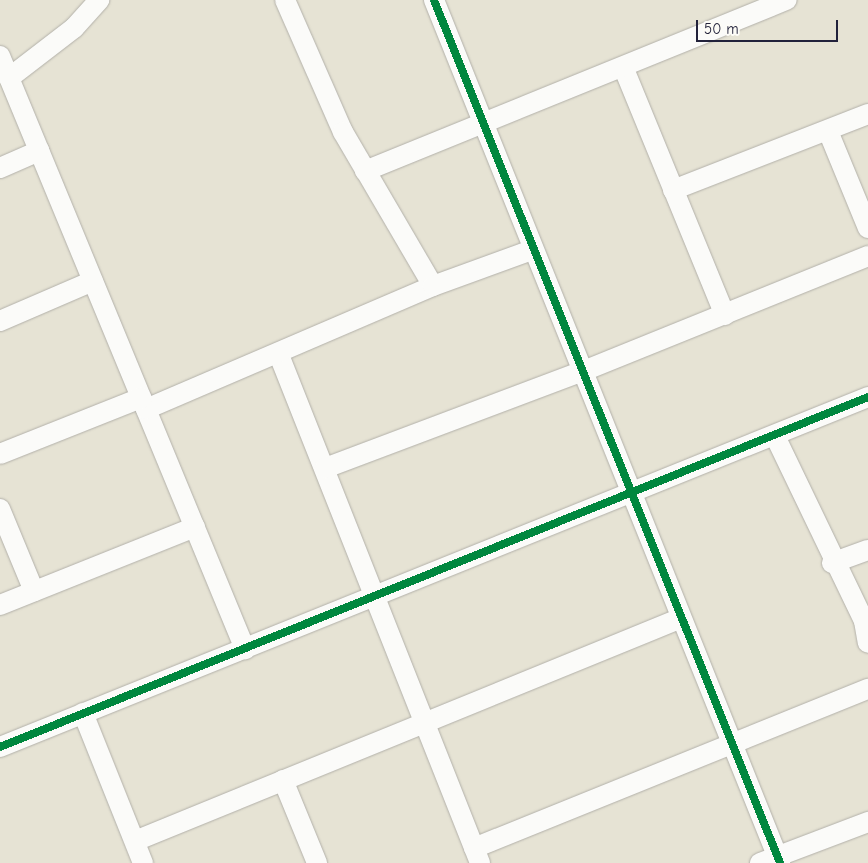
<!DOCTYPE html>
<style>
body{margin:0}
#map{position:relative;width:868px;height:863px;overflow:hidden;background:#e6e3d4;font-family:"Comic Neue",sans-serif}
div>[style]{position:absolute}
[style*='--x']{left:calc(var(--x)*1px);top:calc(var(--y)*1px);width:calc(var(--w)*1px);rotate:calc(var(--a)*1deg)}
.roads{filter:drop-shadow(0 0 1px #b2b0a9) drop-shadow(0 0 1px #b2b0a9)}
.minor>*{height:20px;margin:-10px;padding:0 10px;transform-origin:10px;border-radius:10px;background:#fbfbf9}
.cycleway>*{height:8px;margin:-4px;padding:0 4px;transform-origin:4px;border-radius:4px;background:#00873e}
span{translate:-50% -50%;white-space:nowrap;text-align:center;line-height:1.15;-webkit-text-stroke:4px #fdfcf7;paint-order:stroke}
.scale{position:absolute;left:696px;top:20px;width:142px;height:22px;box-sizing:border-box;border:2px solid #22223b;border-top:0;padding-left:6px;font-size:15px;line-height:18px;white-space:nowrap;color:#22223b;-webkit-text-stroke:4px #fdfcf7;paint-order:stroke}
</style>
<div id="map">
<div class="roads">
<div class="minor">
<i style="--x:285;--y:0;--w:144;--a:66.3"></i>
<i style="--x:343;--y:132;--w:178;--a:59.7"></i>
<i style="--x:434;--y:0;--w:930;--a:68.15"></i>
<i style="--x:0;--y:56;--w:642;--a:67.55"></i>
<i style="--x:624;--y:69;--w:266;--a:67.7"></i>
<i style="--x:9;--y:78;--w:82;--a:-37.6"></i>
<i style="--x:74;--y:28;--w:38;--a:-48"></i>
<i style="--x:828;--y:131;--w:105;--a:67.6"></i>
<i style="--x:0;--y:168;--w:43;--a:-23.6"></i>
<i style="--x:365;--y:171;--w:455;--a:-22.1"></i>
<i style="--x:673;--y:190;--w:209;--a:-21.3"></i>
<i style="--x:0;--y:321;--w:101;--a:-23.3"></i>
<i style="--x:279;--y:355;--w:546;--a:68.41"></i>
<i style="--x:146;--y:409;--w:312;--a:-23.2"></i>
<i style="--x:433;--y:286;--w:105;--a:-20"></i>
<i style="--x:775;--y:436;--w:205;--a:64.3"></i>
<i style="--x:864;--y:621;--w:22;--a:80"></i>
<i style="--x:0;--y:454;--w:152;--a:-21.7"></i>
<i style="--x:325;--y:468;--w:273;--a:-20.6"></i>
<i style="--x:581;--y:372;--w:310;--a:-22"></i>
<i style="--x:0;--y:509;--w:89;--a:67.5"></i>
<i style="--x:832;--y:563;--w:38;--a:-20"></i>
<i style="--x:0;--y:605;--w:210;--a:-21.8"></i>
<i style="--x:83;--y:713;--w:162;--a:68.2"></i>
<i style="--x:0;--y:747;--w:936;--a:-21.96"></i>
<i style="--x:283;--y:780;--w:90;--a:67.7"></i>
<i style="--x:135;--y:841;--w:588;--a:-22.2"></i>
<i style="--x:474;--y:848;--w:425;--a:-22"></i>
<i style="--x:760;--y:863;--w:116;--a:-20.8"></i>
</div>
</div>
<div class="cycleway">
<i style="--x:434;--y:0;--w:930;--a:68.15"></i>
<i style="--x:0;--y:747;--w:936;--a:-21.96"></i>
</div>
<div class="scale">50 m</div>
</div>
